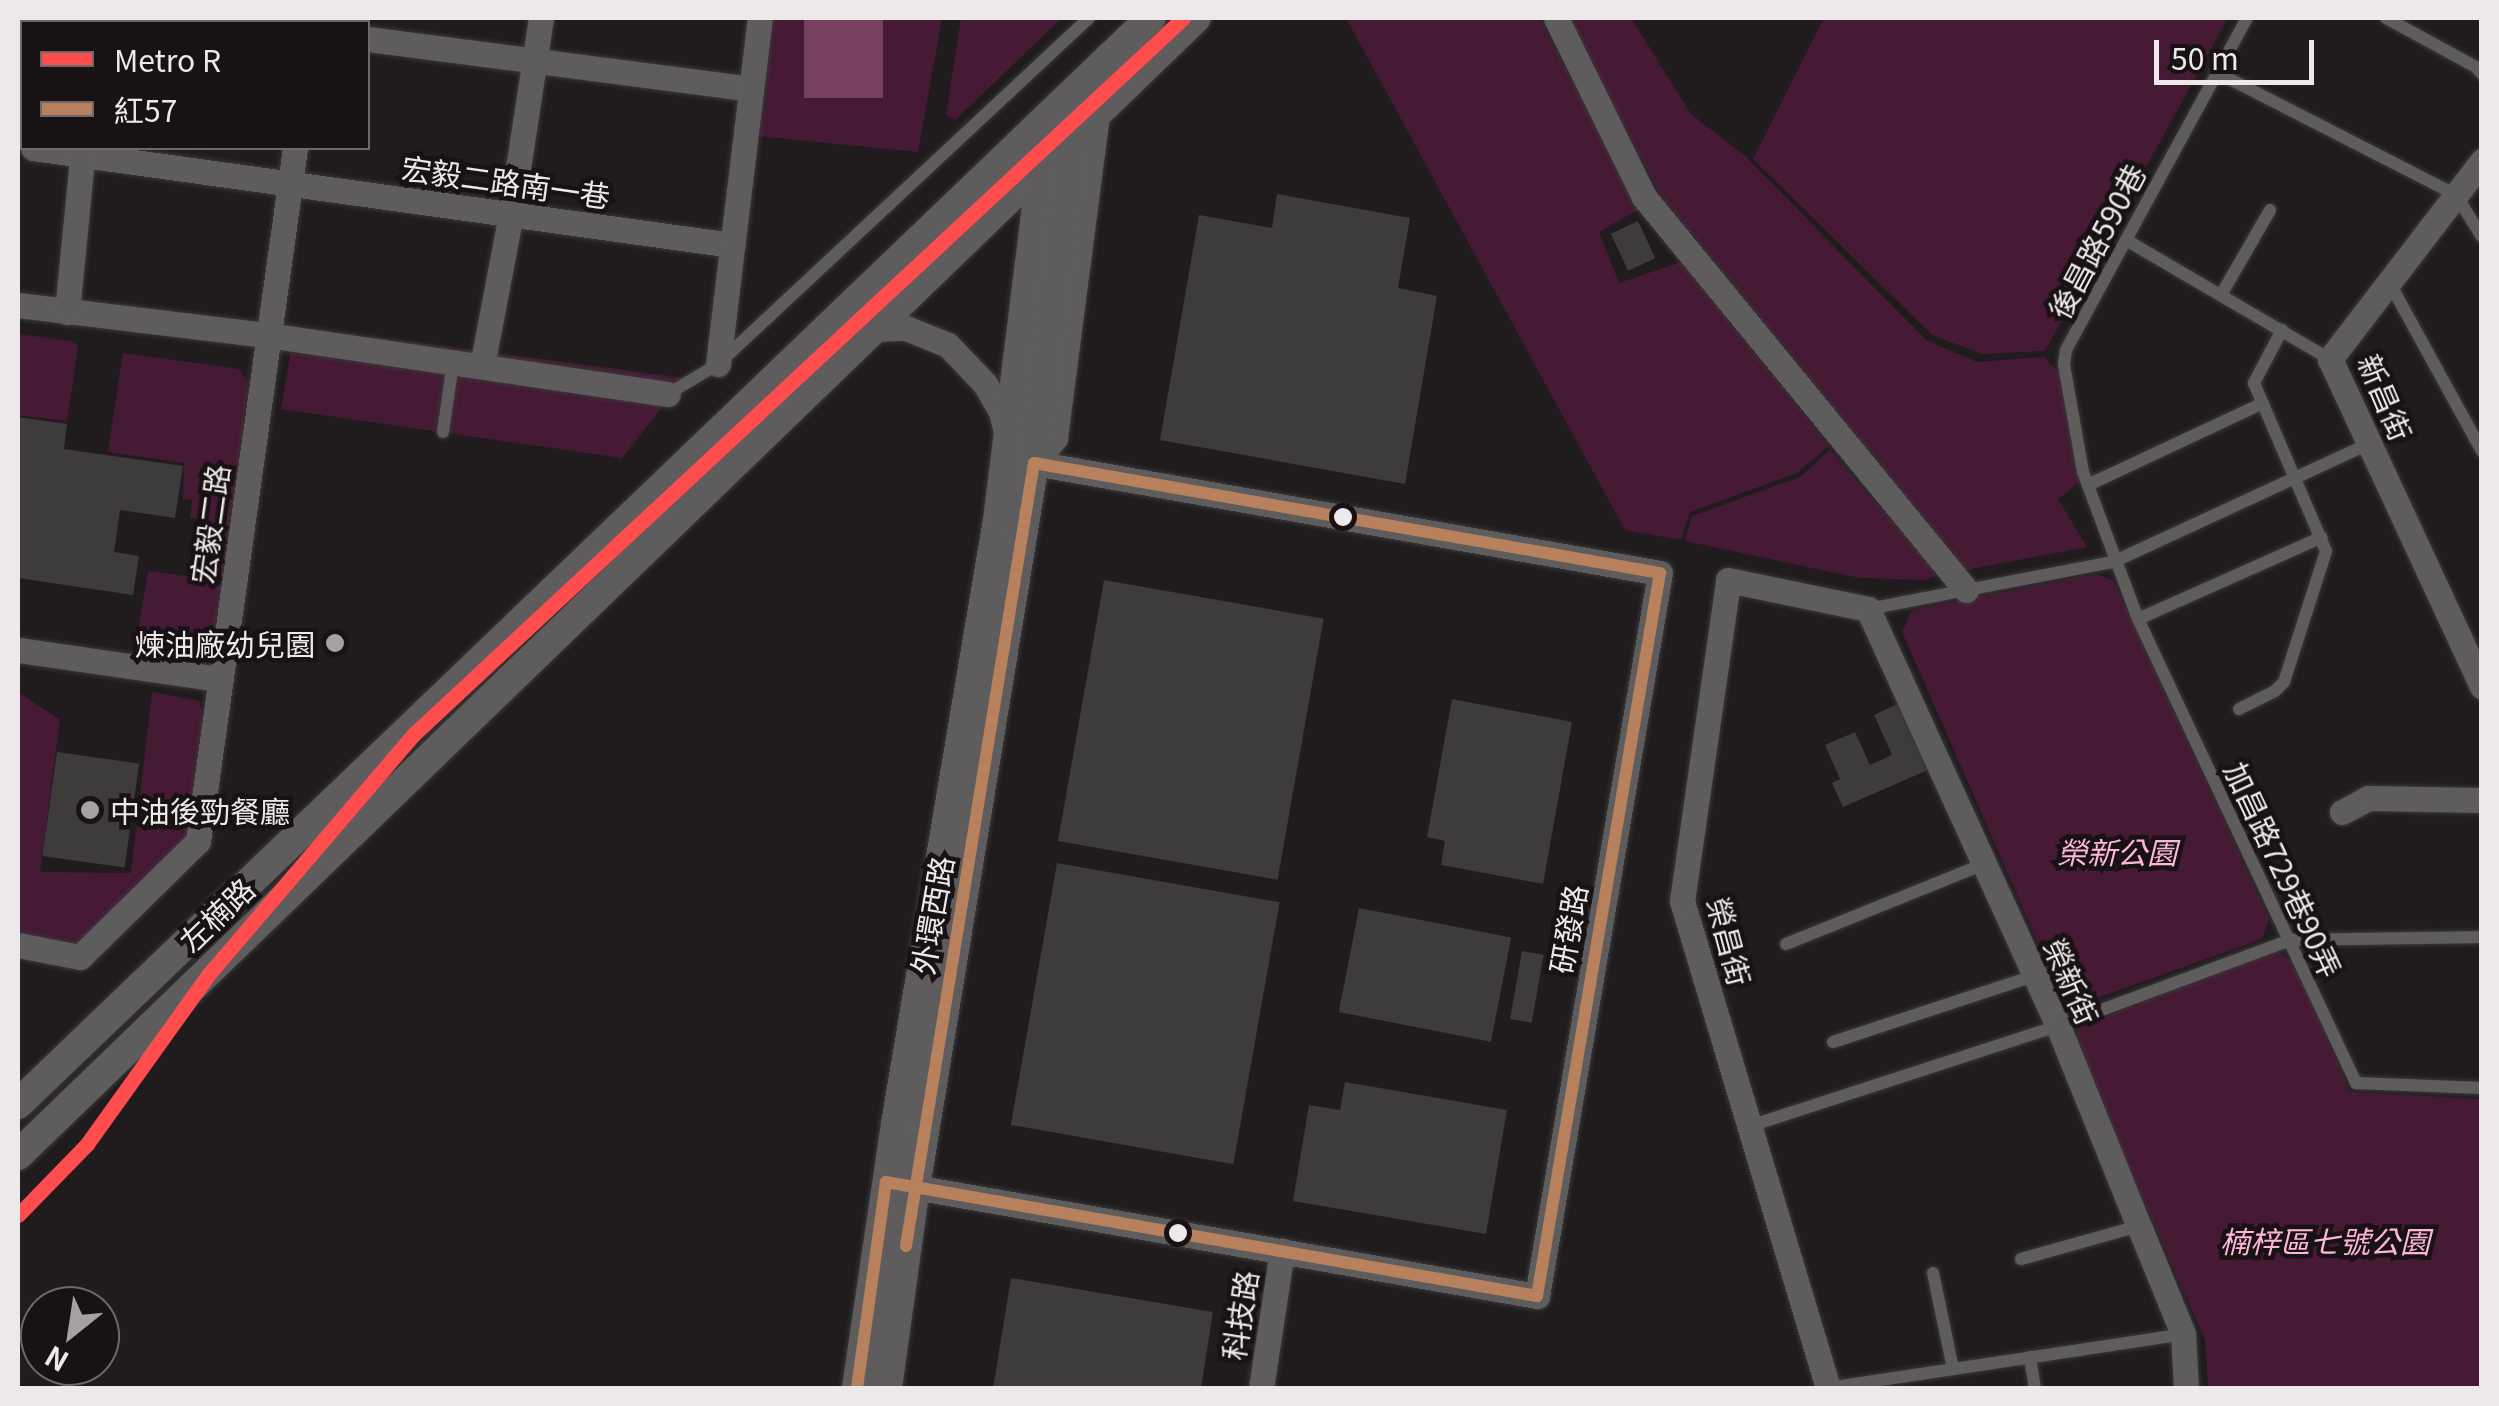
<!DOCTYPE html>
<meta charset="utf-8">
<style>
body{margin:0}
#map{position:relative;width:2499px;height:1406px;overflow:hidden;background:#201c1e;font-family:Georgia,"Noto Sans TC",serif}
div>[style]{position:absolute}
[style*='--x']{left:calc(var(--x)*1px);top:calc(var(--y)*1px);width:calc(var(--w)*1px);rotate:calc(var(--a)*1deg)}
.green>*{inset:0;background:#461934}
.water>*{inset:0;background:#784060;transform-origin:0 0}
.building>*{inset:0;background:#3e3b3d;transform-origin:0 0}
.roads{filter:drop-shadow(0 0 2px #3a3839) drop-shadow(0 0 2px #3a3839)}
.service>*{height:12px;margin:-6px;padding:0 6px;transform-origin:6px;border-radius:6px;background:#5e5c5d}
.minor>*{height:25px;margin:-12.5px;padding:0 12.5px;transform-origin:12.5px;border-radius:12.5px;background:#5e5c5d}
.tertiary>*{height:30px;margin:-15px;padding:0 15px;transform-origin:15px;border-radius:15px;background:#5e5c5d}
.bus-1>*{height:12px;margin:-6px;padding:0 6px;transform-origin:6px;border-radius:6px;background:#b6815c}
.metro-1>*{height:15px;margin:-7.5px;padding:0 7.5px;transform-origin:7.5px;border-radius:7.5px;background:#ff4d4d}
.dots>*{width:28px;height:28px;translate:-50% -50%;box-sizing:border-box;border:5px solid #181215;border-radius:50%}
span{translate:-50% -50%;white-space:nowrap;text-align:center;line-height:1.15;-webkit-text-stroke:9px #181215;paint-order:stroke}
.street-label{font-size:30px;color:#ede8ea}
.poi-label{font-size:30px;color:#ede8ea}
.right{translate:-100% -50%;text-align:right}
.left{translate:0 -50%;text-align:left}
.park-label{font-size:30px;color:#ffb4dc;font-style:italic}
.frame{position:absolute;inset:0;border:20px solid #ede8ea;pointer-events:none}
.legend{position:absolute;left:20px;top:20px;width:350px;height:130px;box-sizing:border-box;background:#181215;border:2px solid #6d686a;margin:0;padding:12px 18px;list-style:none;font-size:30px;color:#ede8ea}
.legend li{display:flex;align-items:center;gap:20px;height:50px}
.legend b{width:50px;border:2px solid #6d686a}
.north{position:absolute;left:20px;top:1286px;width:100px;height:100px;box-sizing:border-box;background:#181215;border:2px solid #6d686a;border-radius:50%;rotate:210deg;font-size:28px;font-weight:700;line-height:40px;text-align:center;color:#ede8ea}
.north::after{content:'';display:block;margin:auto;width:35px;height:45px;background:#a5a1a3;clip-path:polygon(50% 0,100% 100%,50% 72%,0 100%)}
.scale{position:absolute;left:2154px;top:40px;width:160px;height:45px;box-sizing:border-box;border:5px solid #ede8ea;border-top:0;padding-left:12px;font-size:30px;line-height:35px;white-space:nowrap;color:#ede8ea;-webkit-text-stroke:8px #181215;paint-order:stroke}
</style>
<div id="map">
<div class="green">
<i style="clip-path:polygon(771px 18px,942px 18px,918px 152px,757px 136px)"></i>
<i style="clip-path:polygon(961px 18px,1062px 18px,955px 120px,946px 115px)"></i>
<i style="clip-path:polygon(1346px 18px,1539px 18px,1639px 209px,1599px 232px,1619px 283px,1681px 262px,1829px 446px,1797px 473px,1690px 512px,1681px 540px,1625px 530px)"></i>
<i style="clip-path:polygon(1567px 18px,1631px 18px,1691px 114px,1745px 156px,1926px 340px,1977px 362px,2044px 357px,2060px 374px,2080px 482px,2058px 499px,2087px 547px,1966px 570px,1662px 197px)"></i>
<i style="clip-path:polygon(1824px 18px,1860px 19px,2228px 18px,2045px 351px,1982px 354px,1932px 335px,1753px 159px)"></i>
<i style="clip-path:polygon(295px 327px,685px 378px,622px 458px,281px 409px)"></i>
<i style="clip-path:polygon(18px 334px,71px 341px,78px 346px,67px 421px,18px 415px)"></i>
<i style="clip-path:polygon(123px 353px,239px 369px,248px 382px,217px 654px,205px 665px,134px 654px,148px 571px,202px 578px,209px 522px,190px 518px,192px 500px,183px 499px,184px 463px,108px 452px)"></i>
<i style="clip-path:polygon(1830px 450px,1938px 574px,1925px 580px,1860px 578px,1685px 541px,1692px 516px,1800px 477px)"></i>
<i style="clip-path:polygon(2095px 574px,2113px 580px,2269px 919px,2262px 939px,2078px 1005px,2061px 995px,1902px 632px,1912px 610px)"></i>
<i style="clip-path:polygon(18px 692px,60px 720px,40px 872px,131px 873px,152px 692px,199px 701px,204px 718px,189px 835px,77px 946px,18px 937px)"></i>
<i style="clip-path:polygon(2277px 951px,2294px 963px,2350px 1092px,2481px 1099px,2481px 1388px,2208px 1388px,2205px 1340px,2076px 1047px,2078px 1027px)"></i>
</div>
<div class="water">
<i style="left:804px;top:18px;width:79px;height:80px"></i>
</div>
<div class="building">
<i style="clip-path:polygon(1277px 194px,1410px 218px,1398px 288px,1437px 296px,1405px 484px,1160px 440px,1199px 215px,1272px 228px)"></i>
<i style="left:1638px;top:221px;width:41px;height:30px;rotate:65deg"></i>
<i style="clip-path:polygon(18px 417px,67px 424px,64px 449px,183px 466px,175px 518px,120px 510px,114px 552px,139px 556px,133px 595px,18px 578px)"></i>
<i style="left:1104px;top:580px;width:223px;height:265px;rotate:10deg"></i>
<i style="clip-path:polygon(1914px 696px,1944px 763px,1843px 807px,1832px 783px,1840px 779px,1825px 745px,1855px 732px,1870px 765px,1892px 755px,1874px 715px)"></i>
<i style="clip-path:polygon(1452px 699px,1572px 722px,1543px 884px,1441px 865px,1445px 841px,1427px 837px)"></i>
<i style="left:57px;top:752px;width:83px;height:105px;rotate:8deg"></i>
<i style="left:1057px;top:863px;width:226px;height:266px;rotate:10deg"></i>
<i style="left:1359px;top:908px;width:155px;height:106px;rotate:11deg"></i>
<i style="left:1522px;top:951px;width:22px;height:69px;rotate:10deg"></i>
<i style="clip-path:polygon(1345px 1082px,1507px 1110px,1486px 1234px,1293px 1201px,1309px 1105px,1340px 1110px)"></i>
<i style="clip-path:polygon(1011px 1278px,1213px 1312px,1201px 1388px,993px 1388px)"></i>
</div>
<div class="roads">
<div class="service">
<i style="--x:2247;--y:18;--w:378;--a:118.6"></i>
<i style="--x:2066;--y:350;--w:15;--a:98"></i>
<i style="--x:2064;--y:365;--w:109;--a:79.9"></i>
<i style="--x:2083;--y:472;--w:157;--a:69.5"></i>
<i style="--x:2138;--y:619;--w:513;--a:64.83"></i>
<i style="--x:2356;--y:1083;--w:126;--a:2.3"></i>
<i style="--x:2386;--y:18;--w:102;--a:28.6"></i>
<i style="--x:2476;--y:67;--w:9;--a:49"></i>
<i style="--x:2216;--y:72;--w:270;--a:27.1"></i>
<i style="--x:2456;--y:195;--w:49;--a:58.2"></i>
<i style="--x:2126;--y:240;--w:236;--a:30.3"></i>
<i style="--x:2389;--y:282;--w:193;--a:61.2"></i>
<i style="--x:2221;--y:295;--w:98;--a:-60"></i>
<i style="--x:668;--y:394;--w:58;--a:-31"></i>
<i style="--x:718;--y:364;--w:507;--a:-43"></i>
<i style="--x:443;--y:432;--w:70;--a:-81.8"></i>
<i style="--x:2088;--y:485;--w:193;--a:-25.1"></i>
<i style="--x:1868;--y:609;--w:249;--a:-10.9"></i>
<i style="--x:2113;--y:562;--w:283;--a:-24.8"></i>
<i style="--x:2138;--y:619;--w:201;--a:-24"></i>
<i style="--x:2239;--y:709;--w:40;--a:-26.6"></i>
<i style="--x:2275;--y:691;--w:13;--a:-45"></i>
<i style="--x:2284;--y:682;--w:138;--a:-72.2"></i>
<i style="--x:2326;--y:551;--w:183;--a:-113.2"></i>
<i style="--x:2254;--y:383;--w:60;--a:-62.2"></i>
<i style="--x:1786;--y:944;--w:214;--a:-22"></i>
<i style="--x:1833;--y:1042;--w:212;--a:-18.2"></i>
<i style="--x:1750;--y:1126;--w:324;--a:-18"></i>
<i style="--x:2058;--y:1026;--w:248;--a:-20.3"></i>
<i style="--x:2291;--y:940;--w:191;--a:-0.9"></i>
<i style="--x:2021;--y:1259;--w:123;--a:-15.6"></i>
<i style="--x:1933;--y:1273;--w:98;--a:78.2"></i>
<i style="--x:2030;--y:1357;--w:31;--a:81"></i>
<i style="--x:1828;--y:1388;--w:359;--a:-8.6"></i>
</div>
<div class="minor">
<i style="--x:205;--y:18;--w:39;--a:6"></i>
<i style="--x:1556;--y:18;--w:199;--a:63.8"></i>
<i style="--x:1644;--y:197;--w:508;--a:50.67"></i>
<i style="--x:102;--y:22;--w:4;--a:-90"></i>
<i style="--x:312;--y:22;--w:4;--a:-76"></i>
<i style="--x:368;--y:39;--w:386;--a:7.4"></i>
<i style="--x:33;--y:148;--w:706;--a:7.9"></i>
<i style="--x:2482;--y:161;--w:250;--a:127.5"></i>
<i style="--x:2330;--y:359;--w:361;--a:65.1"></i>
<i style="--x:18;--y:305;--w:251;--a:6.9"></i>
<i style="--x:267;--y:335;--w:405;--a:8.4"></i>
<i style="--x:67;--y:312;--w:165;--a:-84.4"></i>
<i style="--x:872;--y:329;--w:34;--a:-2"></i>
<i style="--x:906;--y:328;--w:45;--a:22"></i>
<i style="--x:948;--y:345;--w:54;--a:46.5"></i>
<i style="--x:985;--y:384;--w:32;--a:60"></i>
<i style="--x:1001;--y:412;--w:25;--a:76"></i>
<i style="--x:718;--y:364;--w:349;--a:-83.1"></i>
<i style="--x:482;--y:366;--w:155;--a:-79.2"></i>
<i style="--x:511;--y:214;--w:198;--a:-81.3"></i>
<i style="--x:18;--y:650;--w:204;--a:8.2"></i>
<i style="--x:2342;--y:812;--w:30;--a:-28"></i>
<i style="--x:2368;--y:798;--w:114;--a:1"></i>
<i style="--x:18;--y:945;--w:63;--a:11"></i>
<i style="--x:80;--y:957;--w:165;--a:-44.5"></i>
<i style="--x:198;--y:841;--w:700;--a:-82.03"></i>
<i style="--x:897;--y:1184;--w:650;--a:9.93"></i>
<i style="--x:1537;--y:1296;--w:733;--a:-80.35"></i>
<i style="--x:1660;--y:573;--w:636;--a:-170.03"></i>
<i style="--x:1034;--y:463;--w:33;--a:-50"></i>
<i style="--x:1055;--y:438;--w:378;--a:-82.6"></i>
<i style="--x:1261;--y:1388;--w:139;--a:-81.3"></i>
<i style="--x:1828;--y:1388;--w:508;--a:-106.69"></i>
<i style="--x:1682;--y:901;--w:324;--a:-81.8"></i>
<i style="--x:1728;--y:580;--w:143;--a:11.7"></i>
<i style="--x:1868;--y:609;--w:458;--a:65.5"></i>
<i style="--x:2058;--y:1026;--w:216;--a:68"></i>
<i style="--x:2139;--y:1226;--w:117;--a:67.8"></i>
<i style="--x:2183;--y:1334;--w:54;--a:86.8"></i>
</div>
<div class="tertiary">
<i style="--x:18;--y:1104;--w:1569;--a:-43.79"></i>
<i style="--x:18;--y:1155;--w:1637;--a:-43.99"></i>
<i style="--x:857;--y:1388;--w:267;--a:-81.6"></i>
<i style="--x:896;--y:1124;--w:613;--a:-80.41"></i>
<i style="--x:998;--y:520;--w:364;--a:-82.9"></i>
<i style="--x:887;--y:1388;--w:203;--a:-82.1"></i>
<i style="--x:915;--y:1187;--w:734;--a:-80.67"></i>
<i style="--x:1034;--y:463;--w:335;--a:-83.3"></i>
</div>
</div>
<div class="bus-1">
<i style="--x:1034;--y:463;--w:636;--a:9.97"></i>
<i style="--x:906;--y:1246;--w:793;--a:-80.72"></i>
<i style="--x:857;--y:1388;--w:208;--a:-82"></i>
<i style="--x:886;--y:1182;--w:661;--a:9.93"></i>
<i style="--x:1537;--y:1296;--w:733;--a:-80.35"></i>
</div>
<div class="metro-1">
<i style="--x:18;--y:1215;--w:99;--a:-45.8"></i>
<i style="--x:87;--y:1144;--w:208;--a:-54.4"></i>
<i style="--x:208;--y:975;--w:318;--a:-49.5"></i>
<i style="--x:415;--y:733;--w:1049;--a:-42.95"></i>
</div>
<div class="dots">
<i style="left:1343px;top:517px;background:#ede8ea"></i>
<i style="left:335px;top:643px;background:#a5a1a3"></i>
<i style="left:90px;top:810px;background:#a5a1a3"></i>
<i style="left:1178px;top:1233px;background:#ede8ea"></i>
</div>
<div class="street-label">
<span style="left:506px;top:181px;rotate:8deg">宏毅二路南一巷</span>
<span style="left:2096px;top:241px;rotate:-62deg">後昌路590巷</span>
<span style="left:2386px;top:397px;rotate:67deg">新昌街</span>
<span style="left:209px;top:524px;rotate:-82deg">宏毅二路</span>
<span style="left:2284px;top:869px;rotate:65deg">加昌路729巷90弄</span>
<span style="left:216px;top:914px;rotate:-44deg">左楠路</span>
<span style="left:931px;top:915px;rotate:-80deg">外環西路</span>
<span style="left:1567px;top:929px;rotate:-80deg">研發路</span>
<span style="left:1730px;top:941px;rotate:75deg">榮昌街</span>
<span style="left:2072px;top:981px;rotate:66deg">榮新街</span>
<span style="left:1239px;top:1315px;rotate:-81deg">科技路</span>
</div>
<div class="poi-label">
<span class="right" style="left:315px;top:643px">煉油廠幼兒園</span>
<span class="left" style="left:110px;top:810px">中油後勁餐廳</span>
</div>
<div class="park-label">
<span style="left:2117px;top:851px">榮新公園</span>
<span style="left:2325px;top:1240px">楠梓區七號公園</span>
</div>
<div class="frame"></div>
<ul class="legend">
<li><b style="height:12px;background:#ff4d4d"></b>Metro R</li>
<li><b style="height:12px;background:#b6815c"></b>紅57</li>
</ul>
<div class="north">N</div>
<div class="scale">50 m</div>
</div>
